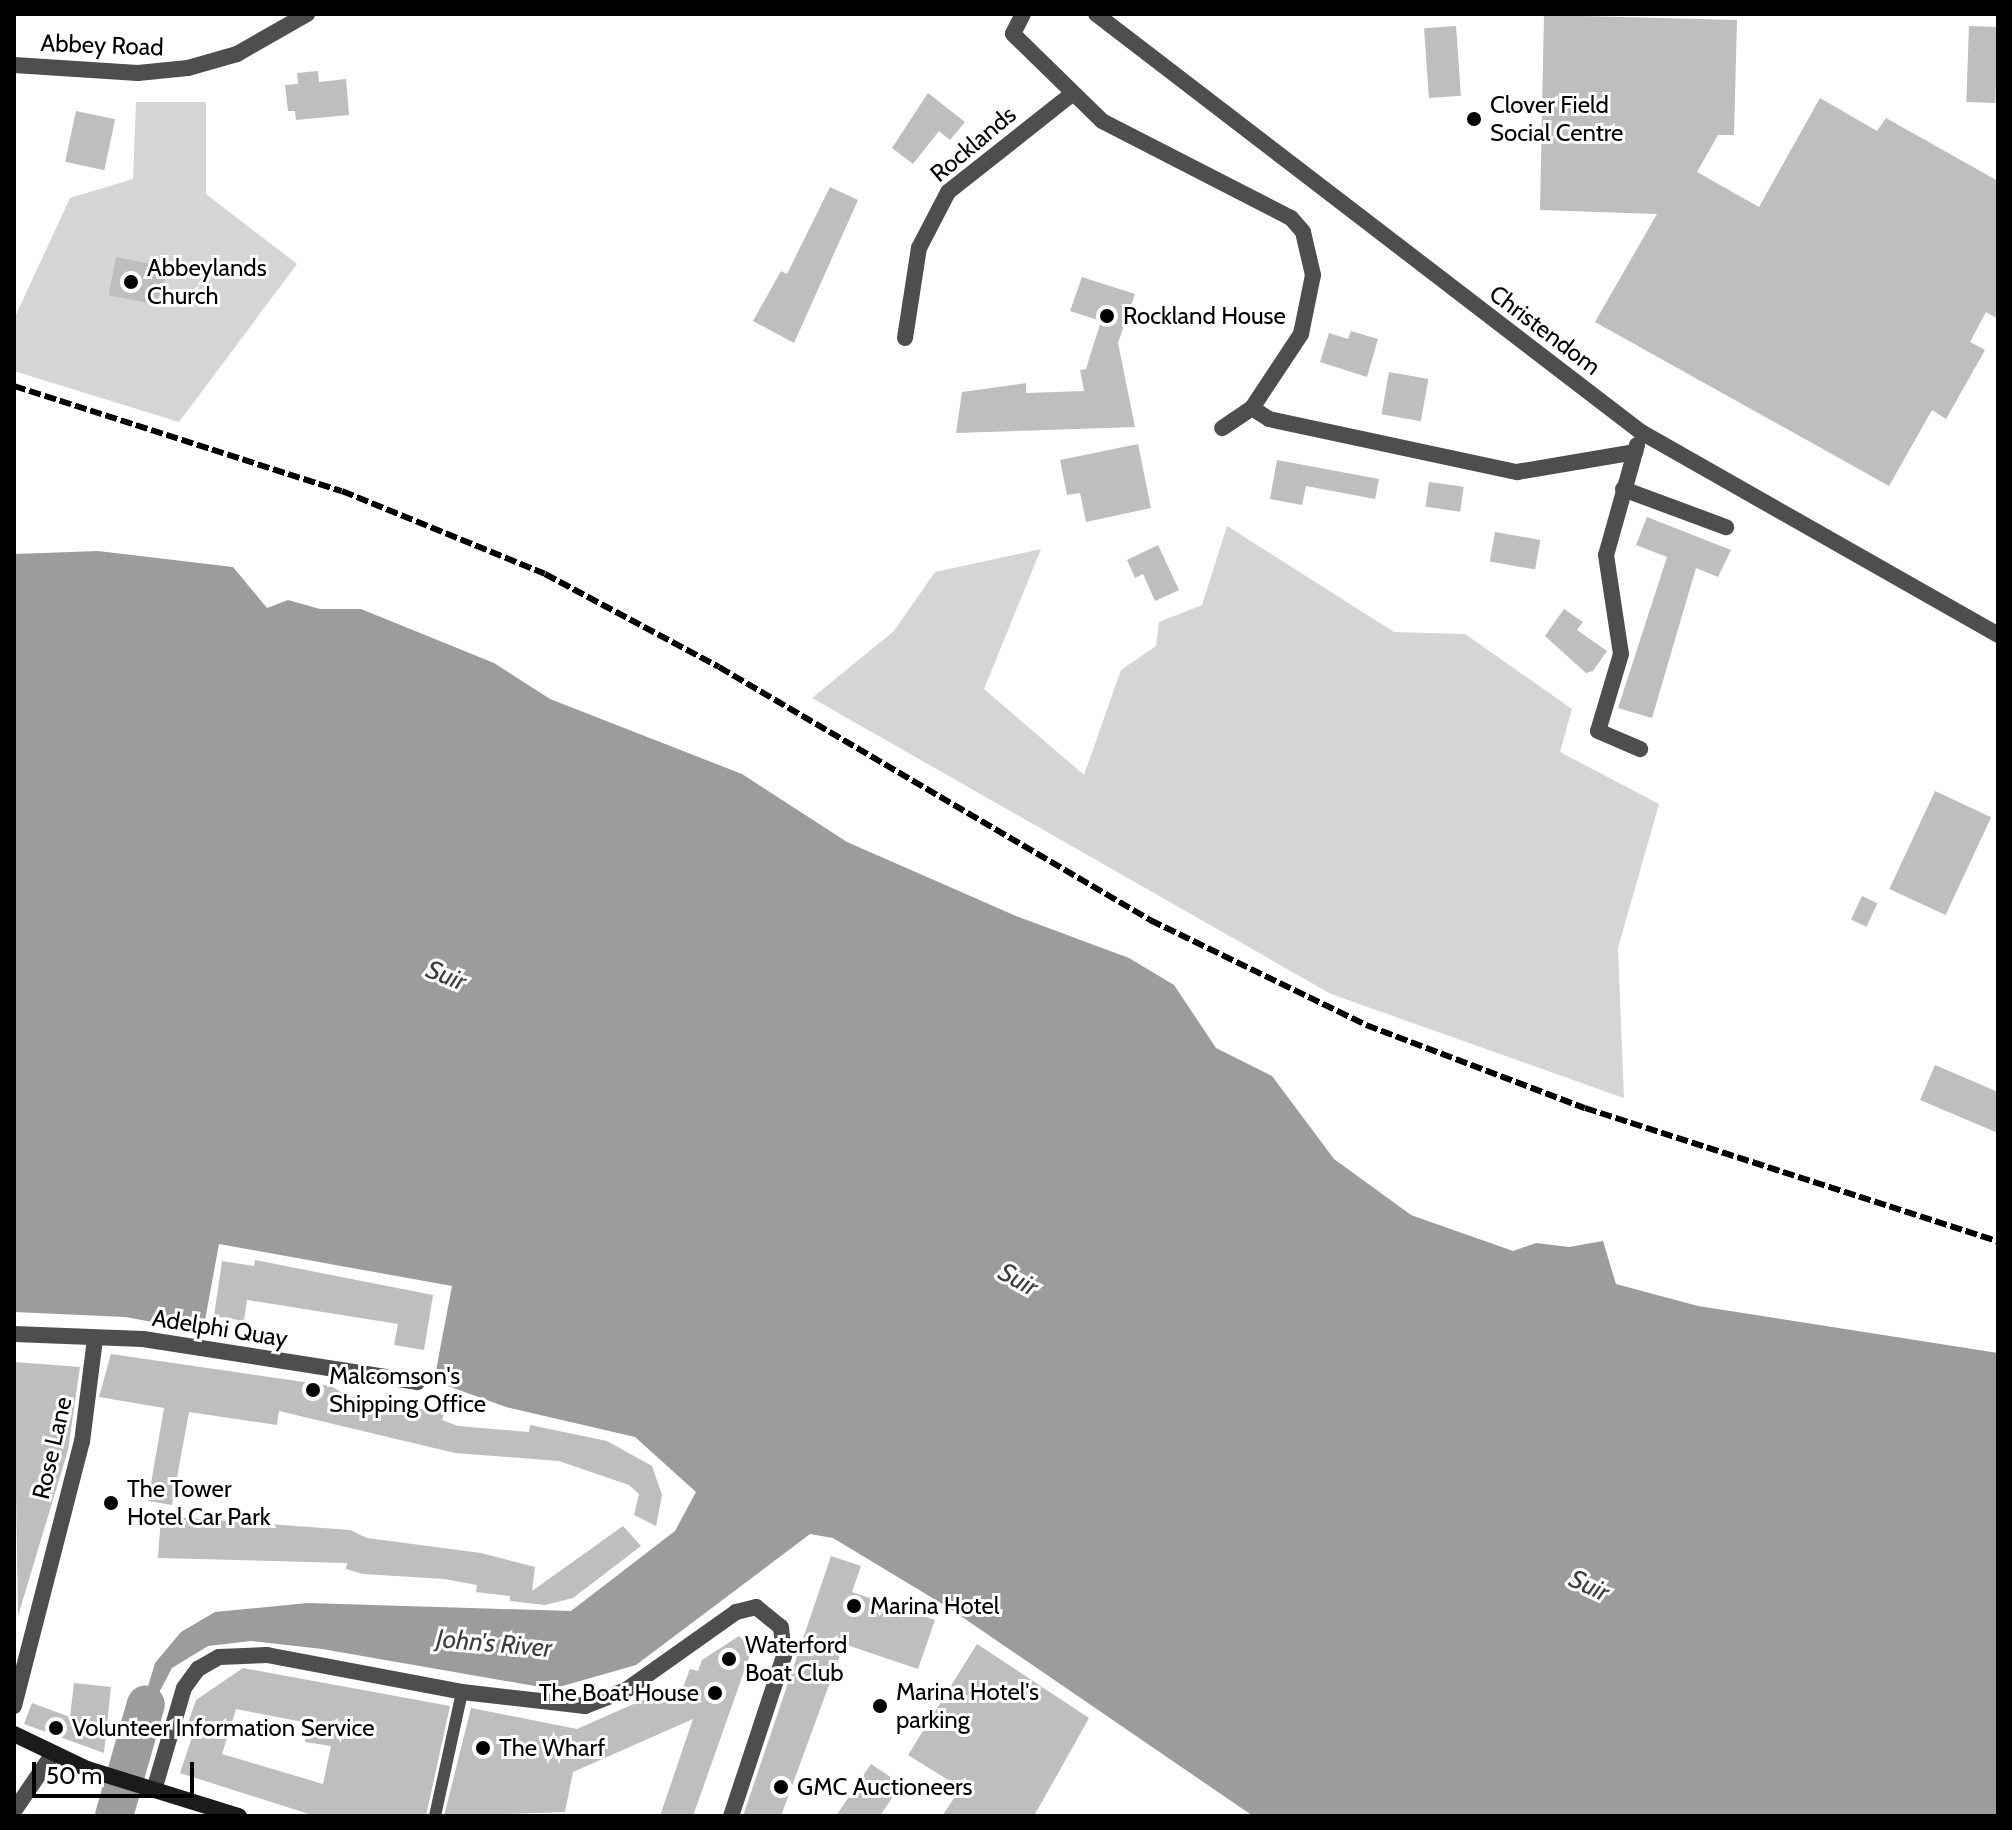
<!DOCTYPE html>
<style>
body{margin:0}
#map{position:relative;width:2012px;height:1830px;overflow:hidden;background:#fff;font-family:Cabin,sans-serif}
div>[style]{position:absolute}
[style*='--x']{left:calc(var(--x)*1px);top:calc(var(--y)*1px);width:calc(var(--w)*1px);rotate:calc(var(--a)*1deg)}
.green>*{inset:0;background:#d5d5d5}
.water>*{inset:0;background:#9c9c9c}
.river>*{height:38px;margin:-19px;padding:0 19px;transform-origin:19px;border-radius:19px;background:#9c9c9c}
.building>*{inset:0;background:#bebebe;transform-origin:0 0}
.pedestrian>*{height:12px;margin:-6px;padding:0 6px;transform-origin:6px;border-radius:6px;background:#4e4e4e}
.minor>*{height:16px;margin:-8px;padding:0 8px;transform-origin:8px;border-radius:8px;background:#4e4e4e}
.tertiary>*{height:16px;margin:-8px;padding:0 8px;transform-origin:8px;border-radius:8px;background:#4e4e4e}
.secondary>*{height:16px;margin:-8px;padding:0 8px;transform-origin:8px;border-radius:8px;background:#1b1b1b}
.rail>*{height:6px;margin-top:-3px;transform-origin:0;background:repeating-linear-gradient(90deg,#000 0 12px,transparent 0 16px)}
.dots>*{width:22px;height:22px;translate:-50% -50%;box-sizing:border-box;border:4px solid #fff;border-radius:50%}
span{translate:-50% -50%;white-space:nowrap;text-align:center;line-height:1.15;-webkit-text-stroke:6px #fff;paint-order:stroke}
.street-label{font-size:24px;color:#000}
.poi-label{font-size:24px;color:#000}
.left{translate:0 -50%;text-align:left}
.right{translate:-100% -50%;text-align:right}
.water-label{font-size:26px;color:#3d3d3d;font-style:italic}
.frame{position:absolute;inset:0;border:16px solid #000;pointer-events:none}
.scale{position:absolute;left:32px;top:1762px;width:162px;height:36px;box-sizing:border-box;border:4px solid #000;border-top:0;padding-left:10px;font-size:24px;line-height:28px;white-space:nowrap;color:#000;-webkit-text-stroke:6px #fff;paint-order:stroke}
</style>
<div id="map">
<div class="green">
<i style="clip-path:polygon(136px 102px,206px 102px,206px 194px,297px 264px,179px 422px,14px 371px,14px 319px,70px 198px,133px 179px)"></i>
<i style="clip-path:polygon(1227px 526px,1394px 632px,1465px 634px,1572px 709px,1560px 752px,1659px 804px,1618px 948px,1624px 1098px,1331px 994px,812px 698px,894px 631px,935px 572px,1041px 549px,984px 689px,1084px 775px,1121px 670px,1156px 646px,1159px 622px,1202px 605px)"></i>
</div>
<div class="water">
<i style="clip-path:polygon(98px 551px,233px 567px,267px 608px,288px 600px,320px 609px,361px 609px,494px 663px,550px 699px,742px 774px,847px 842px,1016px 916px,1129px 958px,1174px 985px,1216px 1048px,1272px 1076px,1334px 1159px,1411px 1215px,1513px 1251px,1536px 1243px,1569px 1247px,1603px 1241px,1616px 1284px,1698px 1306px,1998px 1353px,1998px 1816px,1253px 1816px,949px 1608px,833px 1538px,810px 1534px,636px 1665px,552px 1689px,322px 1649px,251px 1641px,208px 1646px,172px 1668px,129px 1750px,155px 1663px,181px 1632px,215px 1612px,308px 1603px,571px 1611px,675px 1531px,696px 1492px,635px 1437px,506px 1407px,434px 1381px,452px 1286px,219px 1244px,203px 1331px,125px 1317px,14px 1312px,14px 554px)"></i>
</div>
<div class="river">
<i style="--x:114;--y:1816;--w:116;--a:-74.1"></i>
</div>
<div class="building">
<i style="clip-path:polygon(1544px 15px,1737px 20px,1734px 135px,1718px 135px,1697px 172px,1759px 207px,1820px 98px,1877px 131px,1886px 118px,1998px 181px,1998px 319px,1986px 312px,1970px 342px,1985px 350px,1946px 419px,1932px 410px,1889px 486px,1595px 322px,1657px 214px,1540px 210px)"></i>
<i style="left:1456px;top:26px;width:70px;height:32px;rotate:86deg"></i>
<i style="left:1969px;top:26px;width:29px;height:76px;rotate:2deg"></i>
<i style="clip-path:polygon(318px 71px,319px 82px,346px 79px,349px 115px,296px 120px,295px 111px,288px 111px,285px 85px,298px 84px,297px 73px)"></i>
<i style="clip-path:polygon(928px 93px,965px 122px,950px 140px,939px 131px,913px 164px,892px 148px)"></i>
<i style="left:76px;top:111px;width:40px;height:52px;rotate:12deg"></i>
<i style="clip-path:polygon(830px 187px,858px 200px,794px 343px,753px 321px,781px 271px,787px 274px)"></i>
<i style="left:116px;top:257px;width:52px;height:39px;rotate:11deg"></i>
<i style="clip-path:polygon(1082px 277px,1135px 294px,1118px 343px,1135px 427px,956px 433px,962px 392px,1026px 383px,1026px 393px,1084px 391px,1080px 370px,1086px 369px,1101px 321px,1070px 311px)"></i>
<i style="clip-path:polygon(1351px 331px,1378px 339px,1367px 377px,1320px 362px,1329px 333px,1348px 339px)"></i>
<i style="left:1389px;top:372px;width:40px;height:43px;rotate:10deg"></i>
<i style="clip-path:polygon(1138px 444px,1151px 508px,1086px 522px,1080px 493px,1067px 495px,1060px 460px)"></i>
<i style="clip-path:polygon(1277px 460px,1379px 479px,1375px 499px,1306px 486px,1302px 505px,1270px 499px)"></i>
<i style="left:1429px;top:482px;width:35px;height:25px;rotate:8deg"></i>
<i style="clip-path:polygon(1647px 517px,1731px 550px,1718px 577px,1696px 568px,1652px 718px,1618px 708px,1667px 557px,1636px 545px)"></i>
<i style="left:1495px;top:532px;width:46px;height:30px;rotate:10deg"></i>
<i style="clip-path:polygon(1158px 545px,1179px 590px,1155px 601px,1143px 574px,1135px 578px,1127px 560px)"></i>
<i style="clip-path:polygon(1564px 609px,1583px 622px,1577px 630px,1607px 651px,1593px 671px,1586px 673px,1545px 636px)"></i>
<i style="left:1935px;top:791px;width:62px;height:108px;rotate:25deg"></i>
<i style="left:1862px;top:896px;width:17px;height:26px;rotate:25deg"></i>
<i style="clip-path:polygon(1935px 1065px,1998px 1092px,1998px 1133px,1920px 1100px)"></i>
<i style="clip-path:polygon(255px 1260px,433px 1295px,424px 1350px,394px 1345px,398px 1324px,247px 1300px,244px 1321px,214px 1316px,222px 1261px,254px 1266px)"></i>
<i style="clip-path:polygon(111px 1354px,331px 1386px,347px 1396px,444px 1413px,442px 1420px,458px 1426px,529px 1432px,530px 1425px,607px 1441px,652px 1466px,662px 1495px,656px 1526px,634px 1515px,639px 1494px,629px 1485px,559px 1461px,455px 1453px,279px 1411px,277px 1425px,189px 1412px,172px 1505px,148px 1501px,164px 1408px,99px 1397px)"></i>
<i style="clip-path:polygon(14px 1362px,80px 1367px,68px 1450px,18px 1616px)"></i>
<i style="clip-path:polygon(161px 1516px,350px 1530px,367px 1538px,481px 1553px,535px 1567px,532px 1591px,623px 1526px,641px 1546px,573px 1598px,545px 1605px,510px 1601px,510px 1596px,476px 1592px,477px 1585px,444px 1579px,363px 1574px,346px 1569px,347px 1563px,158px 1558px)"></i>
<i style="clip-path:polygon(831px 1556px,861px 1566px,852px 1592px,935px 1620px,918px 1669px,844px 1644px,781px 1816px,743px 1816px)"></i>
<i style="clip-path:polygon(739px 1636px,752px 1649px,693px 1816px,660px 1816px,693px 1719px,573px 1772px,565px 1812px,444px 1816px,471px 1708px,577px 1729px,663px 1691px,679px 1698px,690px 1669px,698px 1671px,702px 1660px)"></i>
<i style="clip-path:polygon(977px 1644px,1089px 1718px,1034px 1816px,942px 1816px,961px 1788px,908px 1755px)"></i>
<i style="clip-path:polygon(evenodd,243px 1668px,450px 1706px,426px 1816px,315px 1816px,180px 1773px,196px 1725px,188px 1723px,196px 1700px,243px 1668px,236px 1709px,308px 1723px,305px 1742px,331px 1746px,323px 1784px,222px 1754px,236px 1709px)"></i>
<i style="clip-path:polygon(74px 1683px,111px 1687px,104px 1753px,24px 1724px,32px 1703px,70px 1717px)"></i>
<i style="clip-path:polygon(871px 1764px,901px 1784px,880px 1816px,836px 1816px)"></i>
</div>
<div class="pedestrian">
<i style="--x:435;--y:1816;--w:127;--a:-77.7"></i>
</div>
<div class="minor">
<i style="--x:1023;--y:14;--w:22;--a:117"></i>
<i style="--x:1013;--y:34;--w:124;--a:44.3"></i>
<i style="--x:1102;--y:121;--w:212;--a:27.2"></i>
<i style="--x:1291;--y:218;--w:18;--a:49"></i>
<i style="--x:1303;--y:232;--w:44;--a:76.9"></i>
<i style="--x:1313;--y:275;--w:60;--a:101.5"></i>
<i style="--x:1301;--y:334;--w:89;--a:123.5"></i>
<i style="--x:1252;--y:408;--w:36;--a:146"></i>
<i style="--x:905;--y:338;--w:91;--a:-81.2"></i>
<i style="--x:919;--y:248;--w:63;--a:-62.6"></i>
<i style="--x:948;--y:192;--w:158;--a:-38.3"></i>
<i style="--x:1252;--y:408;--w:20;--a:33"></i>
<i style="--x:1269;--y:419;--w:254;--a:12.1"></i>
<i style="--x:1517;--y:472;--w:120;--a:-9.6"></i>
<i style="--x:1637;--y:445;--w:114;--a:105.7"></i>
<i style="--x:1606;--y:555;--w:100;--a:81.4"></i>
<i style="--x:1621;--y:654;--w:80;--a:106.6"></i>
<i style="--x:1598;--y:731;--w:46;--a:23.2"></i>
<i style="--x:1623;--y:489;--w:110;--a:20.3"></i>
<i style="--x:14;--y:1334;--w:129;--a:2.2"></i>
<i style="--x:143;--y:1339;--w:278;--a:8.9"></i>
<i style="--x:14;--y:1706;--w:273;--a:-75.6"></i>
<i style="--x:82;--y:1442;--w:104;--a:-82.8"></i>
<i style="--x:154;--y:1790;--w:106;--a:-73.6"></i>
<i style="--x:184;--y:1688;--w:24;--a:-54"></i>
<i style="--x:198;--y:1669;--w:24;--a:-30"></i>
<i style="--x:219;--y:1657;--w:48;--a:-2.4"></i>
<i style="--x:267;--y:1655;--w:198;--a:10.7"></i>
<i style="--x:462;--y:1692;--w:124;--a:6.5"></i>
<i style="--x:585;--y:1706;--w:44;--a:-21.3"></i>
<i style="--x:626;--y:1690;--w:135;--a:-35.3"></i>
<i style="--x:736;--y:1612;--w:21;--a:-14"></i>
<i style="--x:756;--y:1607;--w:32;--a:39"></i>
<i style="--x:781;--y:1627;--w:29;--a:84"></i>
<i style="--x:784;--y:1656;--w:169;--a:108.3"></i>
<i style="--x:14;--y:1811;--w:68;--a:-55.8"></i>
</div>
<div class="tertiary">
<i style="--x:1096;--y:14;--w:687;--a:37.49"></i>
<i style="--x:1641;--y:432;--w:411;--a:29.6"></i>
<i style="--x:14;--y:65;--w:124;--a:3.7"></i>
<i style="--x:138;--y:73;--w:50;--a:-5.7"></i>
<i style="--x:188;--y:68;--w:51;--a:-15.9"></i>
<i style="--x:237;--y:54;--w:81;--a:-29.7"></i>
</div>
<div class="secondary">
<i style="--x:14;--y:1734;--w:81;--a:25.6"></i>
<i style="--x:87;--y:1769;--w:159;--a:17.2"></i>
</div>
<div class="rail">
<i style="--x:14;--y:386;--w:344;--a:17.8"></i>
<i style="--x:342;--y:491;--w:219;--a:22.2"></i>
<i style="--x:545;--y:574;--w:197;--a:28.1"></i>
<i style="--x:719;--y:667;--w:500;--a:30.4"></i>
<i style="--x:1150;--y:920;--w:240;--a:25.9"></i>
<i style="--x:1366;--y:1025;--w:234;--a:20.8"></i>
<i style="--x:1585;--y:1108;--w:434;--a:17.9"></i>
</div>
<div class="dots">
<i style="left:1474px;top:119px;background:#000"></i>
<i style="left:131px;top:282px;background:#000"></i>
<i style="left:1107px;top:316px;background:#000"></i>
<i style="left:313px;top:1390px;background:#000"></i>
<i style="left:111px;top:1503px;background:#000"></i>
<i style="left:854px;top:1606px;background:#000"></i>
<i style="left:729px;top:1659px;background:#000"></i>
<i style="left:715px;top:1693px;background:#000"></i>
<i style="left:880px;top:1706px;background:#000"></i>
<i style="left:56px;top:1728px;background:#000"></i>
<i style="left:483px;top:1748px;background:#000"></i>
<i style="left:781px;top:1787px;background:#000"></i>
</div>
<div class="street-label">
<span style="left:102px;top:45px;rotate:2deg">Abbey Road</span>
<span style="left:973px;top:144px;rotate:-40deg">Rocklands</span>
<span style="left:1545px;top:330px;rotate:37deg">Christendom</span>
<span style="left:220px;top:1328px;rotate:9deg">Adelphi Quay</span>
<span style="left:52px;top:1448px;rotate:-77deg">Rose Lane</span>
</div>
<div class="poi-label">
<span class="left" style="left:1490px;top:119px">Clover Field<br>Social Centre</span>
<span class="left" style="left:147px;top:282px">Abbeylands<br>Church</span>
<span class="left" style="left:1123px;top:316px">Rockland House</span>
<span class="left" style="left:329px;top:1390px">Malcomson's<br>Shipping Office</span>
<span class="left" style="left:127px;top:1503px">The Tower<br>Hotel Car Park</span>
<span class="left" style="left:870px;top:1606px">Marina Hotel</span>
<span class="left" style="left:745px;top:1659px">Waterford<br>Boat Club</span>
<span class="left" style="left:896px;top:1706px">Marina Hotel's<br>parking</span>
<span class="right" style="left:699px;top:1693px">The Boat House</span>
<span class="left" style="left:72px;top:1728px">Volunteer Information Service</span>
<span class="left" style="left:499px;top:1748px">The Wharf</span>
<span class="left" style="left:797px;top:1787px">GMC Auctioneers</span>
</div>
<div class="water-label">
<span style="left:446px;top:976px;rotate:22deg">Suir</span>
<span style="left:1018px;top:1280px;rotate:29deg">Suir</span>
<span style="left:1589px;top:1586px;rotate:25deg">Suir</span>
<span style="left:494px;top:1644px;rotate:5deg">John's River</span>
</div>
<div class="frame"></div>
<div class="scale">50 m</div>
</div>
